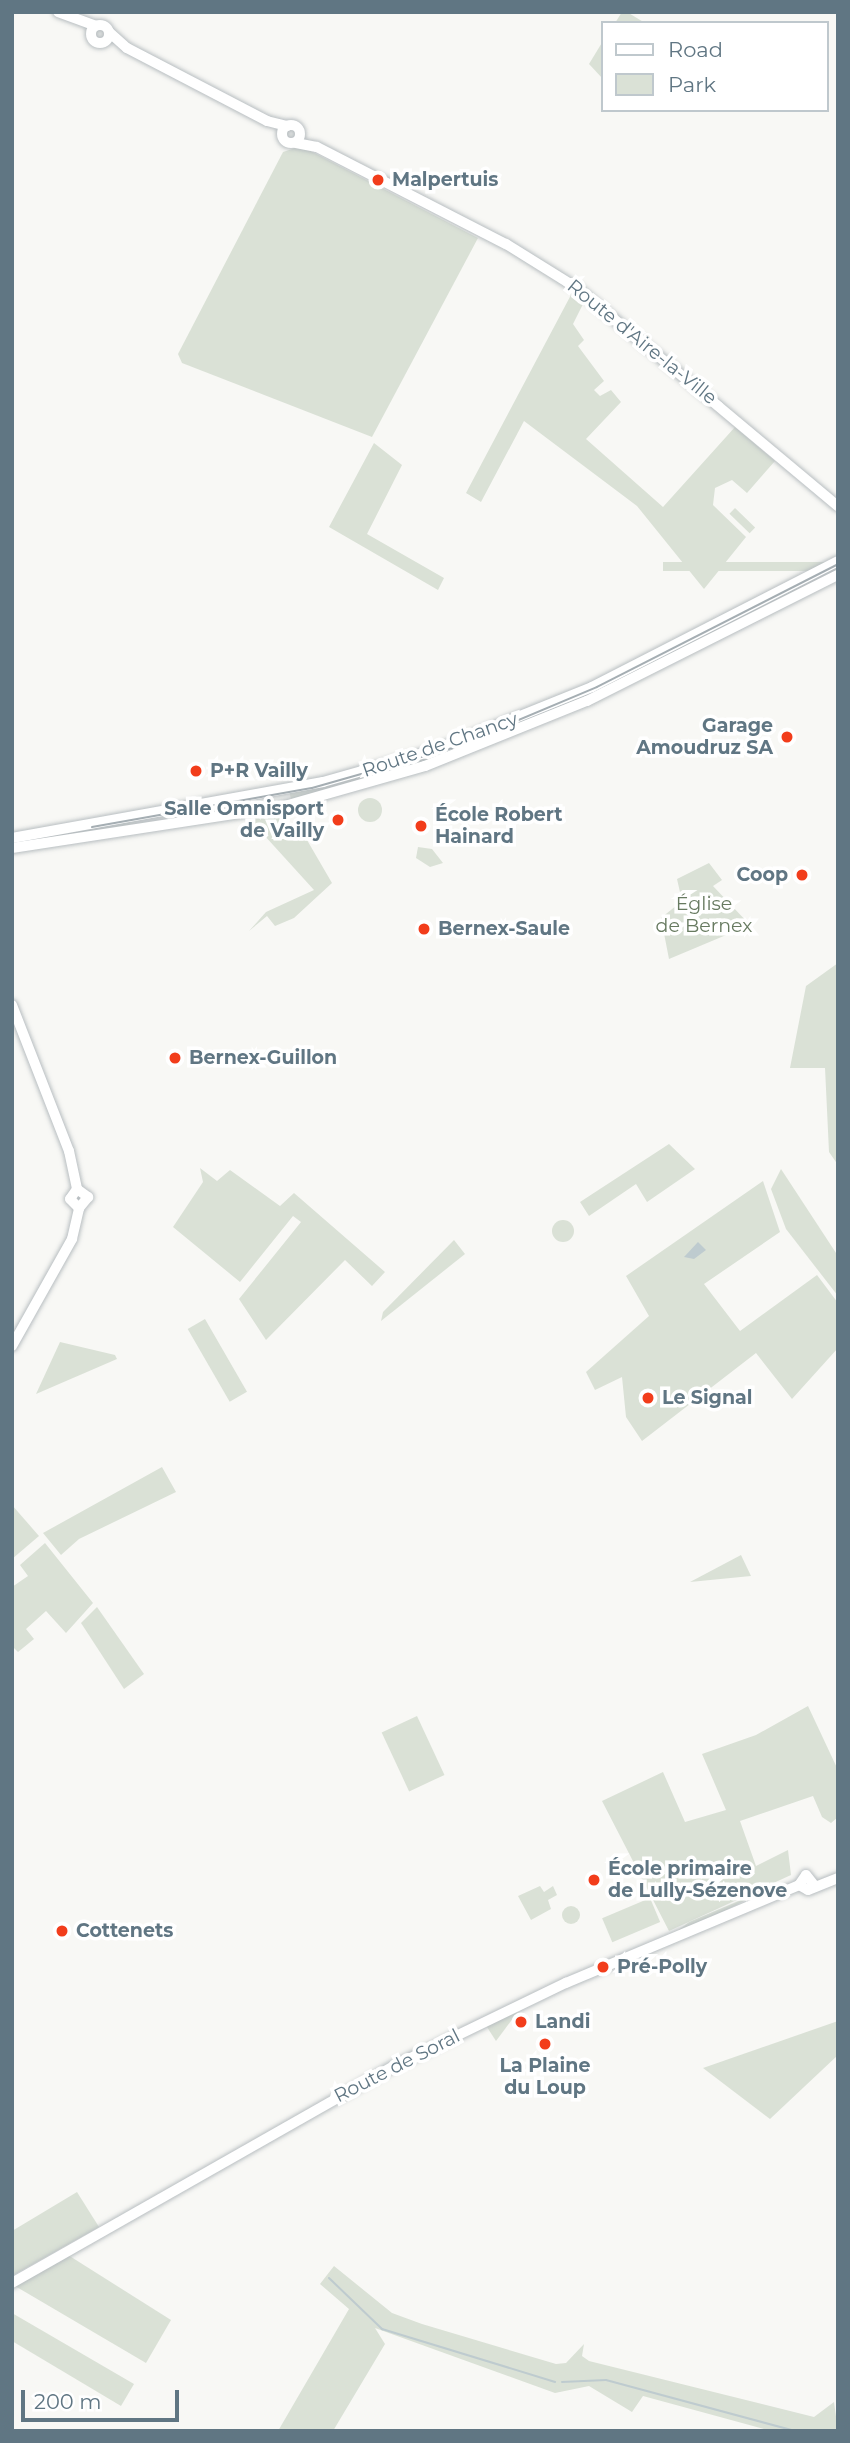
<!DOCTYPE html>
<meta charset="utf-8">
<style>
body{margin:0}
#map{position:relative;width:850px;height:2443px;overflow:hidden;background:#f8f8f5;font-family:Montserrat,sans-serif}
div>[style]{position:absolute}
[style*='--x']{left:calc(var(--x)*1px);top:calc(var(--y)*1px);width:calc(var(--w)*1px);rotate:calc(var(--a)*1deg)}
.green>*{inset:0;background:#dae1d6;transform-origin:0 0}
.round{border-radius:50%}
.water>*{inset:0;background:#becbcf}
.stream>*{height:2px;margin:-1px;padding:0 1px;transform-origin:1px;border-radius:1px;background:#becbcf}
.roads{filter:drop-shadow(0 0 2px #b8bec1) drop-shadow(0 0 2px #b8bec1)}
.major>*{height:10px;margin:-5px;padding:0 5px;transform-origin:5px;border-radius:5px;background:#fff}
.major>.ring{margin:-5px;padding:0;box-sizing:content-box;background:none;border:10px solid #fff;border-radius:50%}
.tram>*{height:2px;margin:-1px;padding:0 1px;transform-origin:1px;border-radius:1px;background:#a5aeb3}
.dots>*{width:19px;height:19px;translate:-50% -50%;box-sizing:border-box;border:4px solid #fff;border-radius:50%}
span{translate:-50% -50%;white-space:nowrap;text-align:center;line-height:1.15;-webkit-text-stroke:7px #fff;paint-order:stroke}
.poi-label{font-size:19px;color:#607683;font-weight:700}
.left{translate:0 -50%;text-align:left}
.right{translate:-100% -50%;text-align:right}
.street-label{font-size:19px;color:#607683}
.park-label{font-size:19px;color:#677a60}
.frame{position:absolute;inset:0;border:14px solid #607683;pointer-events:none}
.legend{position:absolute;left:601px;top:21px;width:228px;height:91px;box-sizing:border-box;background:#fff;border:2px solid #bfc8cd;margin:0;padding:9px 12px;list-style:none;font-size:21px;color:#607683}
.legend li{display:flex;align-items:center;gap:14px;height:35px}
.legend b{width:35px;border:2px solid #bfc8cd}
.scale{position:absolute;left:21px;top:2390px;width:158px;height:32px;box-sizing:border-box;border:4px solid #607683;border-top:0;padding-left:9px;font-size:21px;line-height:24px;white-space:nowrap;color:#607683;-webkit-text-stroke:5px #fff;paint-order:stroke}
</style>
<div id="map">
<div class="green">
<i style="clip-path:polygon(622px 12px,627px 12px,645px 23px,615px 23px)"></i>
<i style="clip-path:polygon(603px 41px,603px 79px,589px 64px)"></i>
<i style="clip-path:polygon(301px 146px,478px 238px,372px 437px,182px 363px,178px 354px,283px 152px)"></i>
<i style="clip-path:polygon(572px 293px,584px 302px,573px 324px,584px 340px,578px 346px,604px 381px,594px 390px,600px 396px,611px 390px,621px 402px,586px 439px,663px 507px,735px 427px,775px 461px,747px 493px,732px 480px,715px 488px,713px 505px,746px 537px,704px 589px,637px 506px,524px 421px,481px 502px,466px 493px)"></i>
<i style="clip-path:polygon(374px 443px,402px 465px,367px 534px,444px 578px,438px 590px,329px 527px)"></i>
<i style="left:735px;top:508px;width:28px;height:8px;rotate:44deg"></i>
<i style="left:838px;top:562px;width:9px;height:175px;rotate:90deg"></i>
<i style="clip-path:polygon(674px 648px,677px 655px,606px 690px,499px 732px)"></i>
<i style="clip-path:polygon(492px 732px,495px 739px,459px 752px,291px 799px,289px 791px)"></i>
<i style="clip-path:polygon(258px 797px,222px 808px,266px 801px,266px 804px,196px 816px,194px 808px)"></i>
<i class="round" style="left:358px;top:798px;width:24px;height:24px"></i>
<i style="clip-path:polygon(264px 811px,300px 828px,332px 883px,294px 918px,275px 926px,267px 916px,249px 931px,266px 912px,314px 890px,245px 814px)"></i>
<i style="clip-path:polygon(131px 819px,129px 825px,12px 845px,12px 840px)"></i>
<i style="clip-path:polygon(418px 847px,432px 849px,443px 863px,430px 867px,416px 858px)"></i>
<i style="clip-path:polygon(709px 863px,722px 880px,713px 886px,750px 925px,669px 959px,661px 918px,682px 901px,677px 879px)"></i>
<i style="clip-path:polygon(838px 963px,838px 1165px,829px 1152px,825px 1068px,790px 1068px,806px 986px)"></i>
<i style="clip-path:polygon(669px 1144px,695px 1169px,647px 1202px,636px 1184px,589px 1216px,580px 1202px)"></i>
<i style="clip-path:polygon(200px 1168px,217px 1181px,230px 1170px,280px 1206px,294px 1193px,385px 1272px,372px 1286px,345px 1260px,266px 1340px,239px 1299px,301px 1222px,293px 1216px,240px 1282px,173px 1227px,203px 1182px)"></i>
<i style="clip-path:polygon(781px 1169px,838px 1256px,838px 1296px,786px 1229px,771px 1189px)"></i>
<i style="clip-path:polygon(763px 1181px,780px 1232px,704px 1284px,740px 1331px,817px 1275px,838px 1303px,838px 1348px,792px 1399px,756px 1353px,642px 1441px,626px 1417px,622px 1377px,595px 1390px,586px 1372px,649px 1316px,626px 1276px)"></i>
<i class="round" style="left:552px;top:1220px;width:22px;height:22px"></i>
<i style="clip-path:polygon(454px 1240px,465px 1254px,381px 1321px,383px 1312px)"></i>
<i style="left:205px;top:1319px;width:84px;height:20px;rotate:60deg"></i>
<i style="clip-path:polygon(60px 1342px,115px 1355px,117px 1359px,36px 1394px)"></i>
<i style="clip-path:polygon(162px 1467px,176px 1492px,79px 1539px,61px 1555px,43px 1533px)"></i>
<i style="clip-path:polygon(12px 1505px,39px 1536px,12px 1559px)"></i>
<i style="clip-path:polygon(45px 1543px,93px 1603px,66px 1633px,46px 1611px,26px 1629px,34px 1639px,18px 1652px,12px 1646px,12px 1587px,28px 1576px,20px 1565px)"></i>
<i style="clip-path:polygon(741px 1555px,751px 1576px,690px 1582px)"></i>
<i style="clip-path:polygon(97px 1607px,144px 1674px,124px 1689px,81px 1623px)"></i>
<i style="clip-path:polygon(808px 1706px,838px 1770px,838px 1817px,831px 1823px,822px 1817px,813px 1796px,740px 1821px,756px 1866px,788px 1850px,791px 1875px,669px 1931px,602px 1801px,663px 1772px,685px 1822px,726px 1810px,702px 1754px,756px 1735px)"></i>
<i style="left:417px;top:1716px;width:65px;height:39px;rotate:65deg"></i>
<i style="clip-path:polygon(540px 1886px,544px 1892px,553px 1886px,557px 1895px,548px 1900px,551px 1909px,531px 1920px,518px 1896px)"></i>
<i style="clip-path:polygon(772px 1887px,700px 1923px,676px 1932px,689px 1922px)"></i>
<i style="left:650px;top:1898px;width:26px;height:52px;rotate:67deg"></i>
<i class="round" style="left:562px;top:1906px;width:18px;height:18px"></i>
<i style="clip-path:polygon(520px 2009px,496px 2041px,485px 2024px)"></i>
<i style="clip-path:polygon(838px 2021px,838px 2055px,770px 2119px,703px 2068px)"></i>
<i style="clip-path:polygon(77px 2192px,99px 2227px,12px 2276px,12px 2231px)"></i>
<i style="clip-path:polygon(68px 2255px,171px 2320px,146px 2363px,15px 2286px)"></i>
<i style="clip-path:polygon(334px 2266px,392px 2313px,422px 2324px,556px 2364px,566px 2363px,584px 2344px,582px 2356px,589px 2361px,814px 2417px,834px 2402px,838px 2431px,771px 2431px,643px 2396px,632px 2412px,589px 2386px,555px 2393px,375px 2328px,385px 2344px,333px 2431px,278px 2431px,349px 2309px,320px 2284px)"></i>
<i style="clip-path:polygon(12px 2313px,134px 2384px,121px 2406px,12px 2341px)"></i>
</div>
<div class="water">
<i style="clip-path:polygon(698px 1242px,706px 1250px,694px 1259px,684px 1257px)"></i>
</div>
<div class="stream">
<i style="--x:329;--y:2278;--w:74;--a:43.9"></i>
<i style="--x:382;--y:2329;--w:181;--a:17"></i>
<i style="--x:562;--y:2382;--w:44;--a:-2.6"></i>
<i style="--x:606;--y:2380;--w:196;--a:15.1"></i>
</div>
<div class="roads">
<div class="major">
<i style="--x:58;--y:12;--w:40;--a:20.2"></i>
<i class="ring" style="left:91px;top:25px;width:8px;height:8px"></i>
<i style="--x:109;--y:32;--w:24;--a:42"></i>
<i style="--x:127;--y:48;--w:158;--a:27.5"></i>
<i style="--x:267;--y:121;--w:21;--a:14"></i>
<i class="ring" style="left:282px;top:125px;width:8px;height:8px"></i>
<i style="--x:296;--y:143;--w:21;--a:11"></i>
<i style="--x:317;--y:147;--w:212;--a:27.2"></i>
<i style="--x:506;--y:244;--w:84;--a:31.8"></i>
<i style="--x:577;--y:288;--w:340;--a:39.9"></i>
<i style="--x:12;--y:838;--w:316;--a:-10.2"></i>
<i style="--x:323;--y:782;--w:117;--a:-15.8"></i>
<i style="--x:436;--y:750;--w:168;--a:-22"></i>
<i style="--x:592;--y:687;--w:276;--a:-27.1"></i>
<i style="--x:12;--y:848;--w:272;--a:-8.7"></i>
<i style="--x:281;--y:807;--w:150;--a:-15.9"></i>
<i style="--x:425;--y:766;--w:175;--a:-21.9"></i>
<i style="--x:587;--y:701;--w:281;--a:-26.7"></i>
<i style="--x:12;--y:1005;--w:157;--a:68.7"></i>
<i style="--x:69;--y:1151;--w:39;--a:78"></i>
<i style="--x:77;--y:1189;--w:14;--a:36"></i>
<i style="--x:88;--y:1197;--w:14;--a:129"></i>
<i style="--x:77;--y:1189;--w:12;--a:125"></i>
<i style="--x:70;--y:1199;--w:13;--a:45"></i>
<i style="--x:12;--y:1346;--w:123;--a:-60.7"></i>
<i style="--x:72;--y:1239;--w:32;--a:-77"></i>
<i style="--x:799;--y:1885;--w:10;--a:29"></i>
<i style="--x:808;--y:1890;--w:32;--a:-22"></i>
<i style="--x:799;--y:1885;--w:12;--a:-55"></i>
<i style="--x:806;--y:1875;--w:13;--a:51"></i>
<i style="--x:12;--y:2283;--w:442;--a:-29.6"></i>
<i style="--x:396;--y:2065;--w:189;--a:-25.8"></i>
<i style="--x:566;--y:1983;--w:253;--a:-22.8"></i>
</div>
</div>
<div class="tram">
<i style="--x:92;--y:827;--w:223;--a:-10.1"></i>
<i style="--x:312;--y:788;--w:146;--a:-15.9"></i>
<i style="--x:452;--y:748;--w:157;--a:-22.8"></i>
<i style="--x:597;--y:687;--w:271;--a:-27"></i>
</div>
<div class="dots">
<i style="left:378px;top:180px;background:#f23d1b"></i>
<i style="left:787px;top:737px;background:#f23d1b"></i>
<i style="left:196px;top:771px;background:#f23d1b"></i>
<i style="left:338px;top:820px;background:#f23d1b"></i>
<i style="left:421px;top:826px;background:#f23d1b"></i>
<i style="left:802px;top:875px;background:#f23d1b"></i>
<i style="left:424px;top:929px;background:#f23d1b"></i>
<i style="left:175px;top:1058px;background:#f23d1b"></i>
<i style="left:648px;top:1398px;background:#f23d1b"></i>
<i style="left:594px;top:1880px;background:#f23d1b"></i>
<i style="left:62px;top:1931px;background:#f23d1b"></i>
<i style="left:603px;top:1967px;background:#f23d1b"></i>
<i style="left:521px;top:2022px;background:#f23d1b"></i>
<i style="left:545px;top:2044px;background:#f23d1b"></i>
</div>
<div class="poi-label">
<span class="left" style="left:392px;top:180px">Malpertuis</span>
<span class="right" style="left:773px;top:737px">Garage<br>Amoudruz SA</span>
<span class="left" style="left:210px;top:771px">P+R Vailly</span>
<span class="right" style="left:324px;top:820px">Salle Omnisport<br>de Vailly</span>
<span class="left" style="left:435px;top:826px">École Robert<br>Hainard</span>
<span class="right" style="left:788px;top:875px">Coop</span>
<span class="left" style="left:438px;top:929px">Bernex-Saule</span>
<span class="left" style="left:189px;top:1058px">Bernex-Guillon</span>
<span class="left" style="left:662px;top:1398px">Le Signal</span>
<span class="left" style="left:608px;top:1880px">École primaire<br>de Lully-Sézenove</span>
<span class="left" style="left:76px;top:1931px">Cottenets</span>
<span class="left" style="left:617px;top:1967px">Pré-Polly</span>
<span class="left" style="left:535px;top:2022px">Landi</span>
<span style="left:545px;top:2077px">La Plaine<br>du Loup</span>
</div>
<div class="street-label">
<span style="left:642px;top:342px;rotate:39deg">Route d'Aire-la-Ville</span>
<span style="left:440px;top:745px;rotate:-19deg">Route de Chancy</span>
<span style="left:397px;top:2066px;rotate:-27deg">Route de Soral</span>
</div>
<div class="park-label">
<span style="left:704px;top:915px">Église<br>de Bernex</span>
</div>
<div class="frame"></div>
<ul class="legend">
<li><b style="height:9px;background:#fff"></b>Road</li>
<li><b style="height:19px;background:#dae1d6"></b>Park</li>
</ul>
<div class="scale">200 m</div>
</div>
